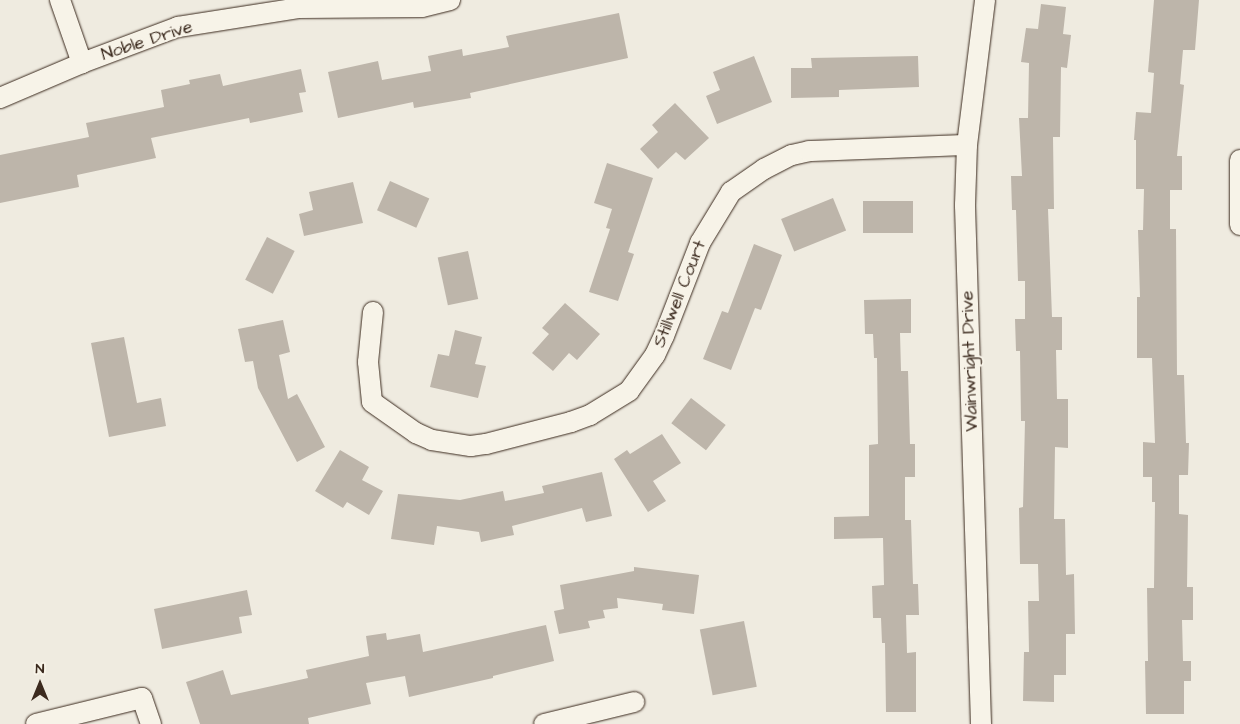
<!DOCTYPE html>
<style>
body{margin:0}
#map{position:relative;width:1240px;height:724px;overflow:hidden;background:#efebe0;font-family:"Architects Daughter",sans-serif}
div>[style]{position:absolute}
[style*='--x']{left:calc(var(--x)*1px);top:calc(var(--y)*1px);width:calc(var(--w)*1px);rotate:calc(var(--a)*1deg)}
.building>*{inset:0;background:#bdb5aa;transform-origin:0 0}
.roads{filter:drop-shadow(0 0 1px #3b2a1e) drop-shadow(0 0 1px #3b2a1e)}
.minor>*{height:20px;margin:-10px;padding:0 10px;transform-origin:10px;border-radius:10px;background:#f7f3e8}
span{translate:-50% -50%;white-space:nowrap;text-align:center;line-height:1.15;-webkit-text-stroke:4px #f7f3e8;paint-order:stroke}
.street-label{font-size:18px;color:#3b2a1e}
.north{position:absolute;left:15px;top:659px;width:50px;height:50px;-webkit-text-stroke:4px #f7f3e8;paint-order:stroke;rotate:0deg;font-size:14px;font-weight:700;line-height:20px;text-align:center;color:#3b2a1e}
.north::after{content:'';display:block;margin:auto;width:18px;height:22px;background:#3b2a1e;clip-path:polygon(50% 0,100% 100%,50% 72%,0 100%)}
</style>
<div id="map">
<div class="building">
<i style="clip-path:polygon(1154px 0,1199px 0,1195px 50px,1183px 50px,1180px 84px,1184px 85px,1177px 156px,1182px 156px,1182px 190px,1170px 190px,1170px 229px,1176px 229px,1177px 375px,1184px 375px,1186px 443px,1189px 443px,1188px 475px,1179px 475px,1179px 514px,1188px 515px,1187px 587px,1193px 587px,1193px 620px,1182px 620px,1183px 661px,1191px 661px,1191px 681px,1184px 681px,1184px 714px,1146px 714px,1145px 661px,1148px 661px,1147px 588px,1154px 588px,1155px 502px,1152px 502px,1152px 477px,1143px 477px,1143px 442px,1155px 443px,1152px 358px,1137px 358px,1137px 297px,1140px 297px,1138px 230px,1143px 230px,1144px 189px,1136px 189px,1136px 140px,1134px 140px,1136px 112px,1151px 113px,1154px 73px,1148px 72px)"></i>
<i style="clip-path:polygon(1041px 4px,1066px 7px,1063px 34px,1071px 35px,1067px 68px,1061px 67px,1060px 137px,1053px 137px,1054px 209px,1048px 209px,1052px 317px,1062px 317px,1062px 350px,1056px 350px,1057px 399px,1068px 399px,1068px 448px,1055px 447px,1054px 519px,1065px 519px,1066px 575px,1074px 574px,1075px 634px,1066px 634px,1066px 675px,1054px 675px,1054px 702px,1023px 701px,1024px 652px,1029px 652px,1028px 601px,1039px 601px,1038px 564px,1020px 564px,1019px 508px,1023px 507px,1025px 421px,1021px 421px,1020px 351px,1016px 351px,1015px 319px,1025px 319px,1025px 281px,1018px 281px,1016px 210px,1012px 210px,1011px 176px,1022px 176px,1019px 118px,1028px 118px,1029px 63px,1021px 62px,1026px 28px,1038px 29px)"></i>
<i style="clip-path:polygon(619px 13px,628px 58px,470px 93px,471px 98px,414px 108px,413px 102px,338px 118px,328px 72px,378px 61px,382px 80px,431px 71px,428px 56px,462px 49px,463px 56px,509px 47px,506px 36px)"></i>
<i style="clip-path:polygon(754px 56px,772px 102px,717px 124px,706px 96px,720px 90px,713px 72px)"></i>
<i style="clip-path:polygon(918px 56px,919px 87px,839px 90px,839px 97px,791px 98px,791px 68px,812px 68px,811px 58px)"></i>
<i style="clip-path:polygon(301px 69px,306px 92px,299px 93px,303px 112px,250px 123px,249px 118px,151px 138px,156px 158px,77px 175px,79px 187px,0 203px,0 155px,89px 137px,86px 123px,164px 107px,161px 90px,190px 84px,189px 80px,220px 74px,223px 86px)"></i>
<i style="clip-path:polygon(675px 103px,709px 138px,685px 160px,676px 152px,658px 169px,640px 149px,658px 132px,652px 125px)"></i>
<i style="clip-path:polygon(607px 163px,653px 178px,628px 252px,634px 254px,618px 301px,589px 292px,610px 229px,606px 228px,612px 209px,594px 203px)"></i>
<i style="left:390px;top:181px;width:43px;height:32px;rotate:24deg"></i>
<i style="clip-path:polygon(353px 182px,363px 223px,304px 236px,299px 214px,313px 210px,309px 192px)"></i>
<i style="left:833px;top:198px;width:35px;height:56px;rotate:68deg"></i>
<i style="left:913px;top:201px;width:32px;height:50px;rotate:90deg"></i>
<i style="left:267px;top:237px;width:31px;height:48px;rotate:27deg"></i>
<i style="clip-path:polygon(754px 244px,782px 255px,761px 310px,755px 308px,731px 370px,703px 359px,722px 311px,728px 313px)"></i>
<i style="left:468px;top:251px;width:49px;height:31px;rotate:78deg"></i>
<i style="clip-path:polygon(911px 299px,911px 333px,900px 333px,901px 371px,908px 371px,910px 444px,915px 444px,915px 477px,905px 477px,905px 520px,911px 520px,913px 584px,918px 584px,919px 615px,906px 615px,907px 653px,916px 652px,916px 712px,886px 712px,885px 643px,882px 643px,881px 618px,873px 618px,872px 586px,884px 585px,883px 538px,834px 539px,834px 517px,869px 516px,869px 445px,878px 444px,877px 358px,874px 358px,873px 334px,865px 334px,864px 300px)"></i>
<i style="clip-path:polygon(565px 303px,600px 334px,577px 360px,569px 353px,553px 371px,532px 353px,549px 334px,542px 328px)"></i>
<i style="clip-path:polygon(283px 320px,290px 352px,279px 355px,288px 399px,297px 394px,325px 447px,297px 462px,258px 388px,253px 361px,245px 362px,238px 329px)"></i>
<i style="clip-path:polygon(455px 330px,482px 337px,475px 364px,486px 366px,478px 398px,430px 387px,438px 354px,449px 356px)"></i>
<i style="clip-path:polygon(124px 337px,137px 403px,161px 398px,166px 426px,109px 437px,91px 343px)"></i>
<i style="left:691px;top:398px;width:44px;height:32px;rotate:38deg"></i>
<i style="clip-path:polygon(662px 434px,681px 463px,653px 481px,666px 501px,648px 512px,614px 459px,627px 450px,630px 454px)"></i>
<i style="clip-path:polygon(340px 450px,369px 467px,362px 480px,383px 491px,369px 515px,347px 502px,343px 508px,315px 491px)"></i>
<i style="clip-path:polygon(602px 472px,612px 516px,586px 522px,582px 508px,512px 526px,514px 535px,481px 542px,479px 532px,437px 526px,434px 545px,391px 539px,398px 494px,460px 500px,503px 491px,505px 501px,544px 493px,542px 486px)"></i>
<i style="clip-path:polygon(634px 567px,699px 575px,694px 614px,662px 610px,663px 604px,617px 598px,618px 608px,603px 610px,605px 618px,588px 621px,590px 628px,559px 634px,554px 611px,564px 609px,560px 585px,634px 571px)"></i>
<i style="clip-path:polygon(247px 590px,252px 615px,239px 617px,242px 633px,162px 649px,154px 609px)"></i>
<i style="left:744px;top:621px;width:67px;height:45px;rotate:79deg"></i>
<i style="clip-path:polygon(546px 625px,554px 661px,493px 676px,493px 678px,409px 697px,405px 676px,366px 683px,371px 704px,308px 718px,309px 724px,200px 724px,186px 682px,223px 670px,231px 695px,308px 678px,306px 670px,369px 656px,366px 636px,386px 633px,387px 640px,420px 634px,423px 652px)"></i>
</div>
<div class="roads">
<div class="minor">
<i style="--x:60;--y:0;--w:67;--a:70.8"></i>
<i style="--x:0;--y:98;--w:89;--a:-23.1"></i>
<i style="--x:82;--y:63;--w:103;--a:-20.6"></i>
<i style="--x:178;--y:27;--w:123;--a:-8.9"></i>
<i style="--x:300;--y:8;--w:122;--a:-0.5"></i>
<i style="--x:422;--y:7;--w:29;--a:-14"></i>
<i style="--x:1240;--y:160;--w:65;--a:90"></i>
<i style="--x:373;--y:312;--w:50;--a:95.7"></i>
<i style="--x:368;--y:362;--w:40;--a:84.3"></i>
<i style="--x:372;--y:402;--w:54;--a:35.2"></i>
<i style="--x:416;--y:433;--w:17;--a:24"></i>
<i style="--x:432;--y:440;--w:39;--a:9"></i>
<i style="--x:471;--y:446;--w:15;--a:-8"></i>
<i style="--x:486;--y:444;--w:88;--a:-14.5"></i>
<i style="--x:571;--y:422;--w:20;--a:-20"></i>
<i style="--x:590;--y:415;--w:46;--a:-31.6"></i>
<i style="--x:629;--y:391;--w:44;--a:-54.2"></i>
<i style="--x:655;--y:355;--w:21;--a:-65"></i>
<i style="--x:664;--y:336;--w:100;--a:-68.8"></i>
<i style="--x:700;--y:243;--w:60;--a:-58.7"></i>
<i style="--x:731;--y:192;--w:40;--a:-34.9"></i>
<i style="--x:764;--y:169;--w:31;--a:-27"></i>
<i style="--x:792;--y:155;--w:17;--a:-13"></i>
<i style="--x:809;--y:151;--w:158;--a:-2.2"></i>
<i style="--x:36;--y:724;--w:109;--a:-13.8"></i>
<i style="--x:142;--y:698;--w:28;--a:71"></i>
<i style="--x:544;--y:724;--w:93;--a:-13.7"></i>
<i style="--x:981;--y:724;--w:519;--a:-91.77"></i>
<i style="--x:965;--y:205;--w:60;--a:-88.1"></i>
<i style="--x:967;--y:145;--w:146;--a:-82.9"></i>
</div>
</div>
<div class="street-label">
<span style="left:147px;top:41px;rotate:-18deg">Noble Drive</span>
<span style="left:680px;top:294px;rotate:-68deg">Stillwell Court</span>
<span style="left:970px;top:361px;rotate:-92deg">Wainwright Drive</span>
</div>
<div class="north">N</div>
</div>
